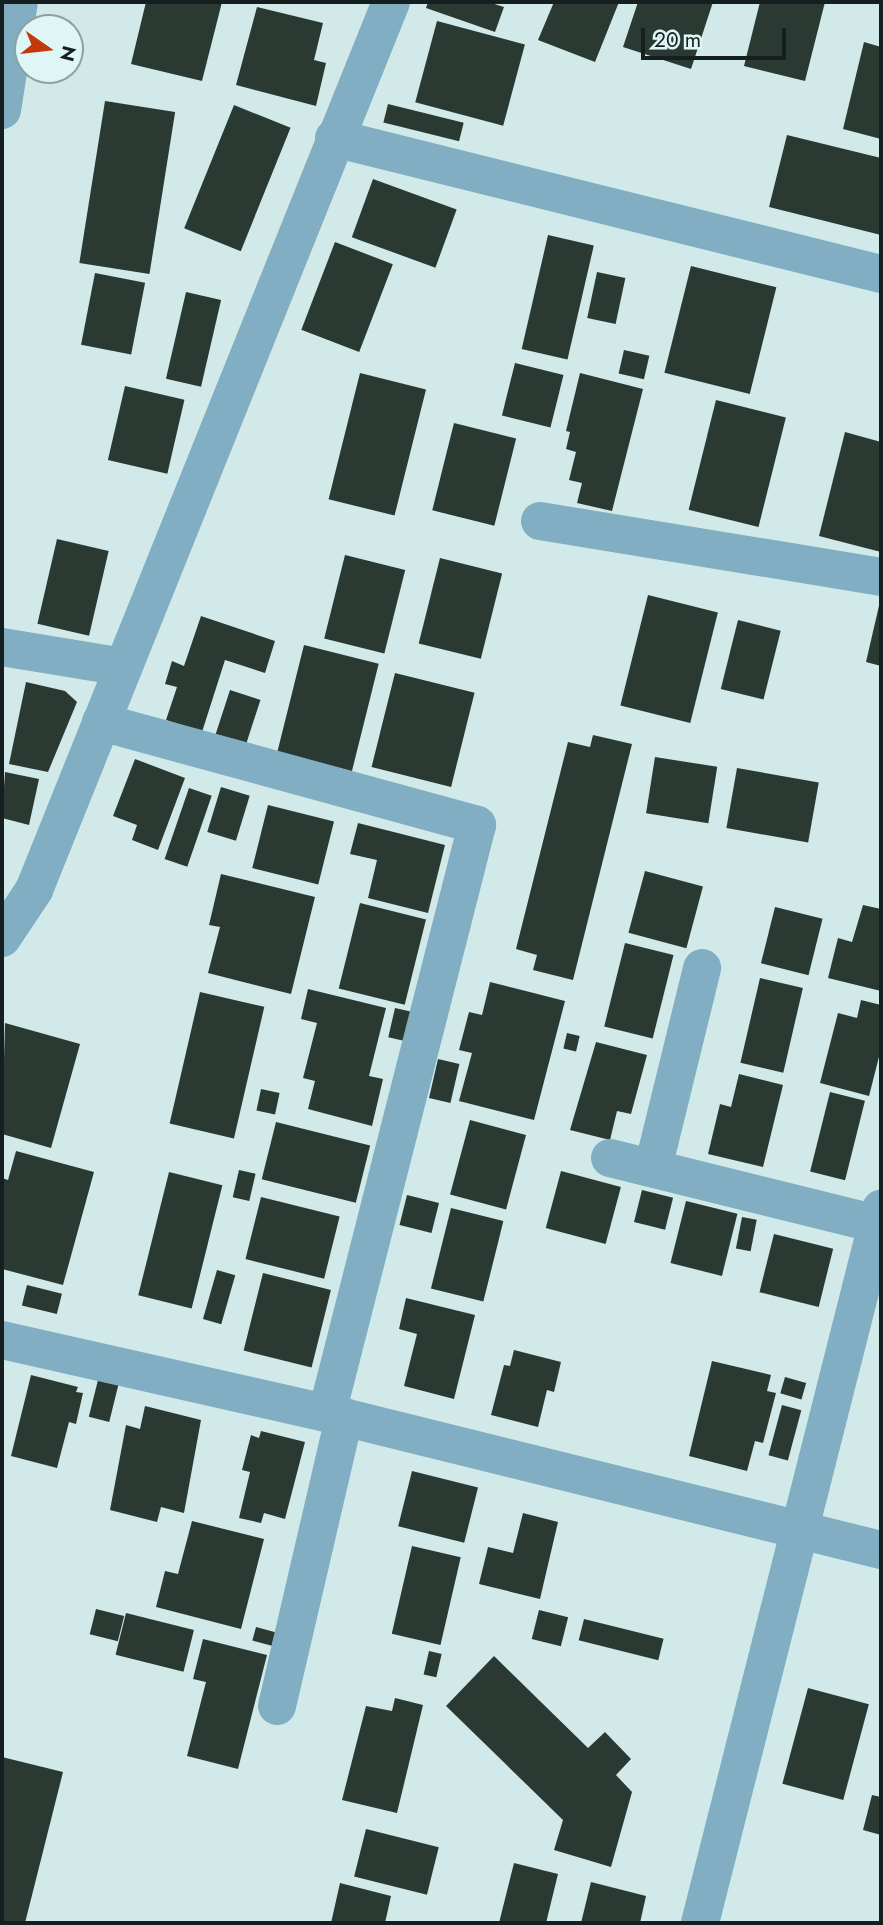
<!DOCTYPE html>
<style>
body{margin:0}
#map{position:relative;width:883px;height:1925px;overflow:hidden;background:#d1e9e9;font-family:Jost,sans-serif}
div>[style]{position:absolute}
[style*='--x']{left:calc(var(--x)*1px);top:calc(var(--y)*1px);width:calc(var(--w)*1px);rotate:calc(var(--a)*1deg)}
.building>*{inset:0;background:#2a3a32;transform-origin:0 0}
.minor>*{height:38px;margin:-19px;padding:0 19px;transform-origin:19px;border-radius:19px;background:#81aec2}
span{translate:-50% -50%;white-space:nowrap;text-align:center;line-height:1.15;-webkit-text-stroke:7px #def7f6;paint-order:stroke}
.frame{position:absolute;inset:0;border:4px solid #161f1f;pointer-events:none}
.north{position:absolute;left:14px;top:14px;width:70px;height:70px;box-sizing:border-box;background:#def7f6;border:2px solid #8ea1a0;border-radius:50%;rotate:104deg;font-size:19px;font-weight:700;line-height:28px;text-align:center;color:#161f1f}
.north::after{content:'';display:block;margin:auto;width:24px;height:32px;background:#c23a07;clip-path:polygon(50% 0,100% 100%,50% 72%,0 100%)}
.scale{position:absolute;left:641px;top:28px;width:145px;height:32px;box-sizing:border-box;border:4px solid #161f1f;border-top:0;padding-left:9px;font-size:21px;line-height:24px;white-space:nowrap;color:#161f1f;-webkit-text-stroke:5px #def7f6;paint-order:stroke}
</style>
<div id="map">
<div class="building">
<i style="clip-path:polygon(146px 2px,222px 2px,202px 81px,131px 64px)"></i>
<i style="clip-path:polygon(428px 2px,488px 2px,504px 7px,495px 32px,426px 8px)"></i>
<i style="clip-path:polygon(554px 2px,619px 2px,595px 62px,538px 40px)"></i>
<i style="clip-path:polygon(638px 2px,713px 2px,691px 69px,623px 47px)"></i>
<i style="clip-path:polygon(760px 2px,825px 2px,805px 81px,744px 66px)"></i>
<i style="clip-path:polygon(257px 7px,323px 23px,314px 60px,326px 63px,316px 106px,236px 85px)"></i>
<i style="left:437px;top:21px;width:91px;height:84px;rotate:15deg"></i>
<i style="clip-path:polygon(864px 42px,881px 47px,881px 139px,843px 129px)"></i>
<i style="left:105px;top:101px;width:71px;height:164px;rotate:9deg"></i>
<i style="left:388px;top:104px;width:78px;height:19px;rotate:14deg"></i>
<i style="left:234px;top:105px;width:61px;height:133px;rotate:22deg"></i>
<i style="clip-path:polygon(787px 135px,881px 158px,881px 235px,769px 207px)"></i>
<i style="left:373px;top:179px;width:89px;height:62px;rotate:20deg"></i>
<i style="left:548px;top:235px;width:47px;height:117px;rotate:13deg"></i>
<i style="left:335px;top:242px;width:62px;height:94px;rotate:21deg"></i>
<i style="left:691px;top:266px;width:88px;height:110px;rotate:14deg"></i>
<i style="left:597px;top:272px;width:29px;height:47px;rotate:12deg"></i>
<i style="left:95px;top:273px;width:51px;height:73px;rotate:11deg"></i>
<i style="left:186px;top:292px;width:36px;height:89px;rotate:13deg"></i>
<i style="left:624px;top:350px;width:26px;height:24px;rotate:13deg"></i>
<i style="left:515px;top:363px;width:50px;height:54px;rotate:14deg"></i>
<i style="left:360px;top:373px;width:68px;height:130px;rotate:14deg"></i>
<i style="clip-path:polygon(580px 373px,643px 389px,612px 511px,577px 503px,582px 483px,569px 480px,576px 452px,566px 449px,570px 432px,566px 431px)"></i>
<i style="left:125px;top:386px;width:61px;height:76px;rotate:13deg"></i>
<i style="left:716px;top:400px;width:72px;height:113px;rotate:14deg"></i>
<i style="left:454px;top:423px;width:64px;height:90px;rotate:14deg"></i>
<i style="clip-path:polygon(845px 432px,881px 442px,881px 552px,819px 536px)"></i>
<i style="left:57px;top:539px;width:53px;height:87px;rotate:13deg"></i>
<i style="left:345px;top:555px;width:62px;height:86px;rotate:14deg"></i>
<i style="left:440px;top:558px;width:64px;height:88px;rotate:14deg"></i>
<i style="left:648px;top:595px;width:72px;height:114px;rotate:14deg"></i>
<i style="clip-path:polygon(881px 597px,881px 666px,866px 662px)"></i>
<i style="clip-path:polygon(201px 616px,275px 641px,265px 673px,225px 660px,202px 732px,166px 720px,177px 687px,165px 684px,172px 661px,184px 666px)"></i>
<i style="left:738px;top:620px;width:44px;height:71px;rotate:14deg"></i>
<i style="left:304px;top:645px;width:77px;height:111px;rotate:14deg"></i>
<i style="left:395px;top:673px;width:82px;height:97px;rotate:14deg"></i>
<i style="clip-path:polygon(26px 682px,65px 691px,77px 702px,48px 772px,9px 764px)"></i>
<i style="left:230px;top:690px;width:32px;height:51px;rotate:18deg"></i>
<i style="clip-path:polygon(593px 735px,632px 744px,573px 980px,533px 970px,537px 955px,516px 949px,568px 742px,590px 747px)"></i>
<i style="left:655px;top:757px;width:63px;height:57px;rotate:9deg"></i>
<i style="clip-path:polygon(135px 759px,185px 778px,158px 850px,132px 840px,137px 825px,113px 816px)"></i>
<i style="left:737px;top:768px;width:83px;height:61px;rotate:10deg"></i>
<i style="clip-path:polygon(5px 772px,39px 779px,29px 825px,2px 818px)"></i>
<i style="left:221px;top:787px;width:30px;height:47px;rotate:17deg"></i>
<i style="left:189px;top:788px;width:24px;height:75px;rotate:19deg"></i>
<i style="left:268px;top:805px;width:68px;height:65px;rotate:14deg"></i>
<i style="clip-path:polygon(358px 823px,445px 845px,428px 913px,368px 898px,377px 860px,350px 854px)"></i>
<i style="left:645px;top:871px;width:60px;height:64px;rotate:15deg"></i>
<i style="clip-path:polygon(221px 874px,315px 897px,291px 994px,208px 973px,220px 927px,209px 925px)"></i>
<i style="left:360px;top:903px;width:68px;height:88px;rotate:14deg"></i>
<i style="clip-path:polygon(863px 905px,881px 909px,881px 991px,828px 978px,838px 938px,852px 942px)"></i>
<i style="left:775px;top:907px;width:49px;height:58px;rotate:14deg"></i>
<i style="left:625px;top:943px;width:50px;height:86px;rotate:14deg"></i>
<i style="left:760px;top:978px;width:44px;height:87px;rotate:13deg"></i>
<i style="clip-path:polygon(490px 982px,565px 1001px,534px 1120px,459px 1101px,472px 1053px,459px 1050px,469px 1012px,482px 1015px)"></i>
<i style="clip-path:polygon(308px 989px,386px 1008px,369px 1076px,383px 1079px,372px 1126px,308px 1109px,315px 1081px,303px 1078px,317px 1023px,301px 1019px)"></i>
<i style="left:200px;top:992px;width:66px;height:135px;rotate:13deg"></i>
<i style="clip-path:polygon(861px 1000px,881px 1005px,881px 1049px,869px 1096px,820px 1083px,838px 1013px,857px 1018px)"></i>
<i style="left:395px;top:1008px;width:17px;height:30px;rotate:13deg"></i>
<i style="clip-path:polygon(5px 1023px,80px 1044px,51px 1148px,2px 1134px)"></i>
<i style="left:567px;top:1033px;width:13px;height:16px;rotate:13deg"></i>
<i style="clip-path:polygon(596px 1042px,647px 1055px,631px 1114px,617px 1111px,610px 1140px,570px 1130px)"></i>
<i style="left:438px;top:1059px;width:22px;height:40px;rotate:13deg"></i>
<i style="clip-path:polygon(739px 1074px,783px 1085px,763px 1167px,708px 1154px,720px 1104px,731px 1107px)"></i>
<i style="left:261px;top:1089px;width:19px;height:22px;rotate:12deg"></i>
<i style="left:830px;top:1092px;width:36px;height:82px;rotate:14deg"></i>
<i style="left:470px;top:1120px;width:58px;height:77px;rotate:15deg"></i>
<i style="left:276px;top:1122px;width:97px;height:59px;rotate:14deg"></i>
<i style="clip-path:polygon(16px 1151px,94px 1172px,63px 1285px,2px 1269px,2px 1178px,8px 1180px)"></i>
<i style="left:239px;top:1170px;width:17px;height:28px;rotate:13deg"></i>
<i style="left:561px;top:1171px;width:62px;height:59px;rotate:15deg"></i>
<i style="left:169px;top:1172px;width:55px;height:127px;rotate:14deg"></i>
<i style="left:642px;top:1190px;width:32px;height:33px;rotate:14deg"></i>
<i style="left:407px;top:1195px;width:33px;height:31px;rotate:14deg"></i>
<i style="left:261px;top:1197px;width:81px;height:64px;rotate:14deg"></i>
<i style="left:686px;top:1201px;width:53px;height:64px;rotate:14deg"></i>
<i style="left:451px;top:1208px;width:54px;height:83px;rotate:14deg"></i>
<i style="left:742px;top:1217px;width:15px;height:32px;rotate:11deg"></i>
<i style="left:774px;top:1234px;width:61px;height:60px;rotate:14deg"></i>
<i style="left:217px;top:1270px;width:19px;height:51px;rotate:16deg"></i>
<i style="left:263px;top:1273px;width:70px;height:80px;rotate:14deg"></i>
<i style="left:27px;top:1285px;width:36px;height:21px;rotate:14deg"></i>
<i style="clip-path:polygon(406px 1298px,475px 1315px,454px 1399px,404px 1386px,417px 1334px,399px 1329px)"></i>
<i style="clip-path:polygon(514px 1350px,561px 1362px,554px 1392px,547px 1390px,538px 1427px,491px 1415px,504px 1365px,510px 1366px)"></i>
<i style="clip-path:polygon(712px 1361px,771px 1375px,767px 1391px,776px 1393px,763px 1443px,755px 1441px,747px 1471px,689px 1456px)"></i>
<i style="clip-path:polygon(31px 1375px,78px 1387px,76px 1392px,83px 1393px,76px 1424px,69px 1422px,57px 1468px,11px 1456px)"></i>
<i style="left:785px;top:1377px;width:22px;height:17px;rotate:16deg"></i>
<i style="left:98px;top:1380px;width:21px;height:38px;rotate:14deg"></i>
<i style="left:782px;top:1405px;width:20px;height:52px;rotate:15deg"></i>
<i style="clip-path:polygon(145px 1406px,201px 1420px,184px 1513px,161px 1507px,157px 1522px,110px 1510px,126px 1425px,140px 1429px)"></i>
<i style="clip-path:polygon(261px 1431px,305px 1442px,285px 1519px,264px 1513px,261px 1523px,239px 1518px,250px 1472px,242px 1470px,251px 1435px,259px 1438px)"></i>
<i style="left:412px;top:1471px;width:68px;height:57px;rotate:14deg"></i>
<i style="clip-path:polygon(523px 1513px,558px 1522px,540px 1599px,479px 1584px,488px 1547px,513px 1553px)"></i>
<i style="clip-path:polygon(192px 1521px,264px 1539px,241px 1629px,156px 1607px,165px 1571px,178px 1574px)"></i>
<i style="left:412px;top:1546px;width:50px;height:90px;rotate:13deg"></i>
<i style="left:96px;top:1609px;width:29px;height:26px;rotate:14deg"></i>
<i style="left:539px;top:1610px;width:30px;height:30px;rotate:14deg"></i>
<i style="left:126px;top:1613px;width:70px;height:43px;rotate:14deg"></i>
<i style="left:584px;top:1619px;width:82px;height:22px;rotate:14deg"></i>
<i style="left:256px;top:1627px;width:20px;height:14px;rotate:15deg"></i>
<i style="clip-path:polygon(203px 1639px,267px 1655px,238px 1769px,187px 1756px,206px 1682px,193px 1679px)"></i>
<i style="left:429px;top:1651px;width:13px;height:24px;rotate:13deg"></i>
<i style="clip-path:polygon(494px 1656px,588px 1748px,605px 1732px,631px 1759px,616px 1775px,632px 1792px,611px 1867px,554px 1850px,563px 1820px,446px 1706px)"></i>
<i style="left:808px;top:1688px;width:63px;height:99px;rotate:15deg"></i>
<i style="clip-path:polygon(395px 1698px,423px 1705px,397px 1813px,342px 1800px,366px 1706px,392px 1711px)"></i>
<i style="clip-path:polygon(2px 1757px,63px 1772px,25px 1923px,2px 1923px)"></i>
<i style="clip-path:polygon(872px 1795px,881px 1797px,881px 1835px,863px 1830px)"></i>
<i style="left:366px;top:1829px;width:75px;height:49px;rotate:14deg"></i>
<i style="clip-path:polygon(514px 1863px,558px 1874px,546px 1923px,499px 1923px)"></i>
<i style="clip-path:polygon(591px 1882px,646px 1896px,640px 1923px,581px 1923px)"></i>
<i style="clip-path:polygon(340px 1883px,391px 1896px,385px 1923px,331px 1923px)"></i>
</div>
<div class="minor">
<i style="--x:2;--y:110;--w:109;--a:-81.1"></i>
<i style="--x:334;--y:138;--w:564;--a:13.96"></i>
<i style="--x:540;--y:521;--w:346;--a:9.3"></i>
<i style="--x:2;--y:647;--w:123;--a:9.4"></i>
<i style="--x:101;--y:722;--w:390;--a:15.3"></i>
<i style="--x:477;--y:825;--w:607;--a:104.31"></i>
<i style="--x:2;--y:938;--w:58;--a:-56.3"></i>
<i style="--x:34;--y:890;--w:957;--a:-68.1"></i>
<i style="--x:610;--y:1158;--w:275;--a:13.9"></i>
<i style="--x:653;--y:1168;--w:206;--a:-76.2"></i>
<i style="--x:2;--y:1340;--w:333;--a:12.7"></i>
<i style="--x:327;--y:1413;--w:571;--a:13.89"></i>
<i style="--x:277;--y:1706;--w:297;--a:-76.9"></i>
<i style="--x:700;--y:1923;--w:737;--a:-75.78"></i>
</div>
<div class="frame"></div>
<div class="north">N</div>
<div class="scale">20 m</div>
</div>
